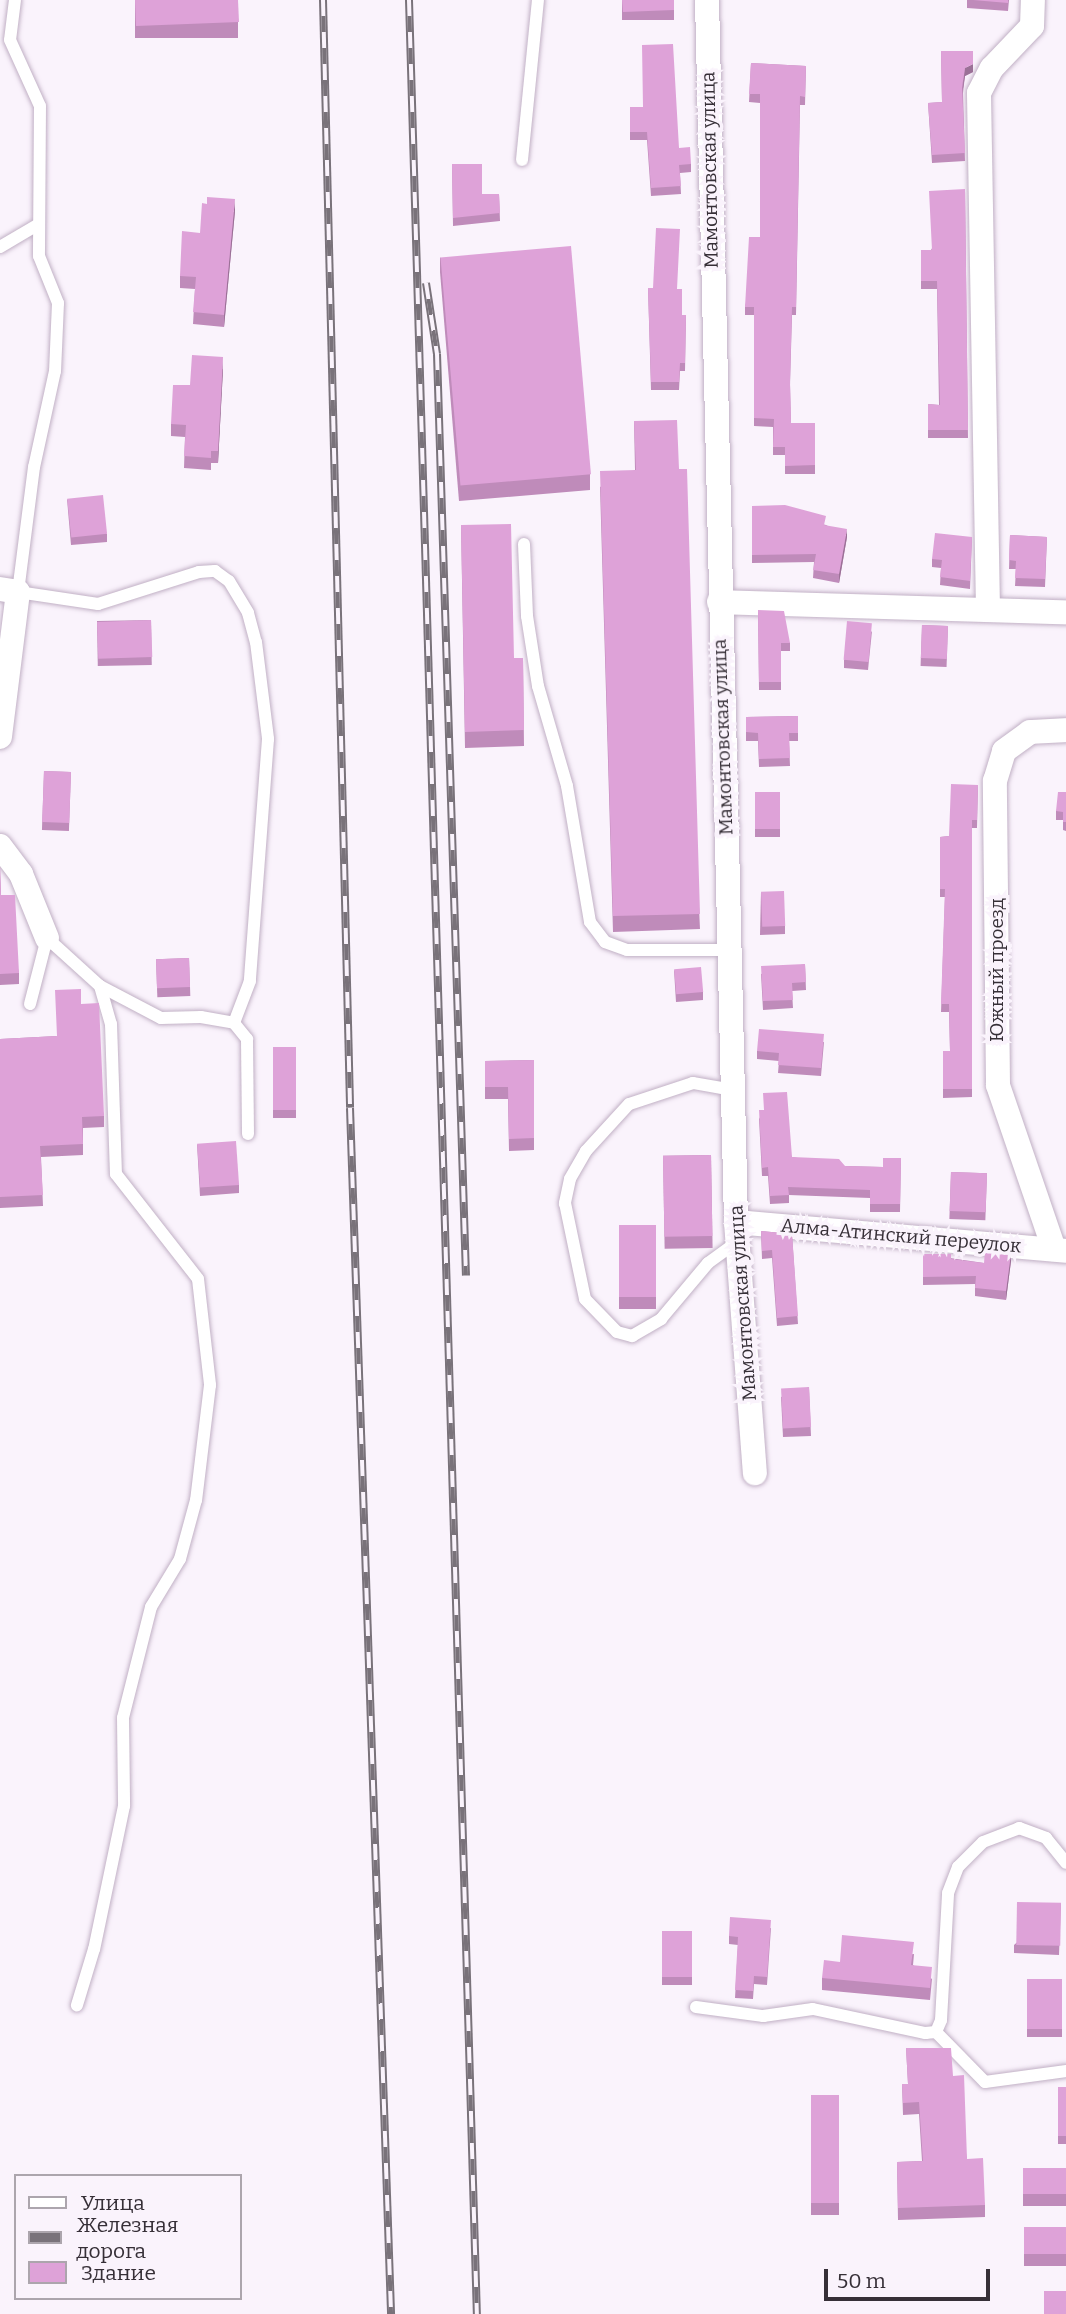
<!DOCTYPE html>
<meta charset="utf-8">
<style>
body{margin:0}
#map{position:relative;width:1066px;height:2314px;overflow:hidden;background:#faf3fc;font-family:Bitter,serif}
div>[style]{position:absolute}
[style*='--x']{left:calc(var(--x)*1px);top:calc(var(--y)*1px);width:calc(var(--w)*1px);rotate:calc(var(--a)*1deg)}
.roads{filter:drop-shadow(0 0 2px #c1b0c5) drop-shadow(0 0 2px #c1b0c5)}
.service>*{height:12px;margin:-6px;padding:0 6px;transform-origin:6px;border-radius:6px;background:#fff}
.minor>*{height:24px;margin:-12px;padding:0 12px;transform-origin:12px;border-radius:12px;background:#fff}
.rail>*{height:8px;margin-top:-4px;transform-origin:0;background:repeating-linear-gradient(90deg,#faf3fc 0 16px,#79727a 0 32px);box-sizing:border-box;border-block:2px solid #79727a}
.wall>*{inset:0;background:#bf8bba;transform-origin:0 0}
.shaded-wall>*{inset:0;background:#9b7197}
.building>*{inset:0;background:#dea2d8;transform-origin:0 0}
span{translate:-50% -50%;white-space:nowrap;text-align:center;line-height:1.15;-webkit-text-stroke:7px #faf3fc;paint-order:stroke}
.street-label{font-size:19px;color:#362f37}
.legend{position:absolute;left:14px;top:2174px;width:228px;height:126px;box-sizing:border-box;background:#faf3fc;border:2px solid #aca5ad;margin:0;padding:9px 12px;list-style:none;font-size:21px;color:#362f37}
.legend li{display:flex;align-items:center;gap:14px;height:35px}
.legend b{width:35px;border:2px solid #aca5ad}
.scale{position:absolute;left:824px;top:2269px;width:166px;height:32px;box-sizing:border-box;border:4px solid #362f37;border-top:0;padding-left:9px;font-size:21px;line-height:24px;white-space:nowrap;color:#362f37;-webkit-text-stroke:5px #faf3fc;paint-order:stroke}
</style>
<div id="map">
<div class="roads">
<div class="service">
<i style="--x:15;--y:0;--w:40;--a:97.1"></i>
<i style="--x:10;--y:40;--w:72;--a:65.6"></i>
<i style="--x:40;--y:106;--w:150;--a:90.4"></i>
<i style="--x:39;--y:256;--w:51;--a:68"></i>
<i style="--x:58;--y:303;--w:68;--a:92.5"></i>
<i style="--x:55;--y:371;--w:98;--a:102.3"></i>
<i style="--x:34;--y:467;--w:126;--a:97.3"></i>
<i style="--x:18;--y:592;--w:81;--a:8.5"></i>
<i style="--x:98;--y:604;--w:106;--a:-17.6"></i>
<i style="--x:199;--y:572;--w:16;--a:-4"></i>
<i style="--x:215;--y:571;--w:17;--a:36"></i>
<i style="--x:229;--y:581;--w:37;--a:59"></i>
<i style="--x:248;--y:613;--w:30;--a:75"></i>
<i style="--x:256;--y:642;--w:98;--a:82.9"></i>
<i style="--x:268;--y:739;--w:243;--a:94.3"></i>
<i style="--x:250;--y:981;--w:45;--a:110.9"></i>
<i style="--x:522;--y:160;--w:161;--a:-84.3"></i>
<i style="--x:0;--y:247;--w:45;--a:-30.5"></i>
<i style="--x:524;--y:544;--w:72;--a:87.6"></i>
<i style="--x:527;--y:616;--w:71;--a:81.1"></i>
<i style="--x:538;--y:686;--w:104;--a:73.8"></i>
<i style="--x:567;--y:786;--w:138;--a:80.4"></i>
<i style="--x:590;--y:922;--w:25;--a:53"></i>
<i style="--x:605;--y:942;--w:23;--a:20"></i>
<i style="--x:627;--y:950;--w:102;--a:0"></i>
<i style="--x:100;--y:986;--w:69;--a:27.7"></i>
<i style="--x:161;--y:1018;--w:40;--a:-1.4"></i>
<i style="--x:201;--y:1017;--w:34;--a:10"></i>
<i style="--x:234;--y:1023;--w:21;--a:51"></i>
<i style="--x:247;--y:1039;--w:95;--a:89.4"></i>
<i style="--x:30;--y:1004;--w:68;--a:-75.6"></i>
<i style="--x:47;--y:938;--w:72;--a:42.2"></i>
<i style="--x:100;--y:986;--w:40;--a:74"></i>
<i style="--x:111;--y:1024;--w:150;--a:88.1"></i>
<i style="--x:116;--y:1174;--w:133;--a:52"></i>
<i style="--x:198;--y:1279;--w:107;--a:83.5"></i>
<i style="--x:210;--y:1385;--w:116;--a:96.9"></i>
<i style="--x:196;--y:1500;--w:61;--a:105.2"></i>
<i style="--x:180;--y:1559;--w:56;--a:121.1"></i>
<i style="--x:151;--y:1607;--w:114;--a:104.2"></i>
<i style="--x:123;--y:1718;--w:88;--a:89.3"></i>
<i style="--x:124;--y:1806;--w:146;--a:101.8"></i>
<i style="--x:94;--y:1949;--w:59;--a:106.9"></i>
<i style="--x:733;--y:1090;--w:41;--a:-170.1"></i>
<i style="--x:693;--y:1083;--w:67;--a:161.8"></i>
<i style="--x:629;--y:1104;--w:64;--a:132.5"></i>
<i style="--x:586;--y:1151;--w:32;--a:120"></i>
<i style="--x:570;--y:1179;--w:25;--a:102"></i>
<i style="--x:565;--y:1203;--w:98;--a:78.2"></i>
<i style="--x:585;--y:1299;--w:46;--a:45.9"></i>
<i style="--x:617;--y:1332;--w:16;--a:15"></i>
<i style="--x:632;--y:1336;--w:34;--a:-30"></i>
<i style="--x:661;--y:1319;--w:73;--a:-50"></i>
<i style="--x:708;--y:1263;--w:37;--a:-36"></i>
<i style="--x:696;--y:2007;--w:68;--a:7.7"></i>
<i style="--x:763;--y:2016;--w:50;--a:-8"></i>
<i style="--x:813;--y:2009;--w:115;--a:12.1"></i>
<i style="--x:925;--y:2033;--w:11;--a:-5"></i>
<i style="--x:936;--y:2032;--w:13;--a:-67"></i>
<i style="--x:941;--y:2020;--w:127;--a:-86.8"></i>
<i style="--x:948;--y:1893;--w:28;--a:-69"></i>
<i style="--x:958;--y:1867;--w:35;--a:-45"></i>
<i style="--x:983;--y:1842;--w:39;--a:-21"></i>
<i style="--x:1019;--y:1828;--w:29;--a:20"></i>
<i style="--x:1046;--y:1838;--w:32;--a:51"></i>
<i style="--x:936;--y:2032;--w:70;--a:45.6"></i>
<i style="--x:985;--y:2082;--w:82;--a:-7.7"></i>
</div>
<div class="minor">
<i style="--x:707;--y:0;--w:1222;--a:88.64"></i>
<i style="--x:736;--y:1222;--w:252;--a:85.7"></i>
<i style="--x:0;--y:589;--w:18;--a:9"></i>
<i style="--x:18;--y:592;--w:146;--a:97.1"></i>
<i style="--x:719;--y:602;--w:347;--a:1.7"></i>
<i style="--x:988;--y:610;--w:517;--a:-91"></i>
<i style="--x:979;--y:93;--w:28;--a:-63"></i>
<i style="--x:992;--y:68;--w:58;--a:-46.4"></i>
<i style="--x:1032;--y:26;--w:26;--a:-88"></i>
<i style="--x:0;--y:846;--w:35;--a:53"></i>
<i style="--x:21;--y:874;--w:69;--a:67.9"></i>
<i style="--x:736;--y:1222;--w:331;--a:5"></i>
<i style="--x:1054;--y:1249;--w:173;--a:-108.9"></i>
<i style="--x:998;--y:1085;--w:304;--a:-90.6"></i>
<i style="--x:995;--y:781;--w:31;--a:-73"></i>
<i style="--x:1004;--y:751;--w:32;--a:-36"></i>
<i style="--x:1030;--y:732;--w:36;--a:-3"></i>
</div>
</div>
<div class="rail">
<i style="--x:323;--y:0;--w:1108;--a:88.6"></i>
<i style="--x:350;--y:1108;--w:1207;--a:88.05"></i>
<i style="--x:409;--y:0;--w:2315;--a:88.32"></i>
<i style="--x:426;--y:283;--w:72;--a:81.2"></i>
<i style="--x:437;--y:354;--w:922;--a:88.2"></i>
</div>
<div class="wall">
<i style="left:135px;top:0;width:103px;height:38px"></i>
<i style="left:622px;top:0;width:52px;height:20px"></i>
<i style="clip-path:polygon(967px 0,1009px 0,1008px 11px,967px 8px)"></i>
<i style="clip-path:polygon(941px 51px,973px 72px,965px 76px,963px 93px,965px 161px,932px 163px,928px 103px,942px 102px)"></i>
<i style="clip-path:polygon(751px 63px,806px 66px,805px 105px,800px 105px,796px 315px,792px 315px,790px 385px,791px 423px,815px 423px,815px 474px,785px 474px,785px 455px,773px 455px,773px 427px,754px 426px,754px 315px,745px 315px,745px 307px,760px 237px,760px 103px,749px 102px)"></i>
<i style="clip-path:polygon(630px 107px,679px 148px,691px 164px,691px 172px,680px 173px,681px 194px,651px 196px,647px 140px,630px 140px)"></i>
<i style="clip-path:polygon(452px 164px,482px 194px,499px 194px,500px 221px,453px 226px)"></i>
<i style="clip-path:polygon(965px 189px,968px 438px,928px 438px,928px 404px,939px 405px,937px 289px,921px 289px,921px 250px,931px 250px)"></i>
<i style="clip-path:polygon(235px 211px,224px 327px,193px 324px,195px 289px,180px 288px,180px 276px,200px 233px)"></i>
<i style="clip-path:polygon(440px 257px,590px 474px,590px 490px,459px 501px,440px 272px)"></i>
<i style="clip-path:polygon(648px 288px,677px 289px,682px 315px,686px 315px,685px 371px,680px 371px,679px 390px,651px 390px)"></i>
<i style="clip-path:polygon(223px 369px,218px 463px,211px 463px,211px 470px,184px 468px,185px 437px,171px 436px,171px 424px,190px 385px)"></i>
<i style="clip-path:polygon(634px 421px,679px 469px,700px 929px,613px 932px,600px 487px,635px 470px)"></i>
<i style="clip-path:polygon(67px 499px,107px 534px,107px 542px,71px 545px)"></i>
<i style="clip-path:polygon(752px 506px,826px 525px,847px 537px,839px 583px,813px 578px,814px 562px,752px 563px)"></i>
<i style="clip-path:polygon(461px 525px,514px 658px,523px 658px,524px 746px,465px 748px)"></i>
<i style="clip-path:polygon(1010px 535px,1047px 537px,1045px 587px,1015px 586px,1016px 569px,1009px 569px)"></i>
<i style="clip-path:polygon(972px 537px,970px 589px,940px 585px,941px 568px,932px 567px,932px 559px)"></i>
<i style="clip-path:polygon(758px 610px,790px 643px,790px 651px,781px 651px,781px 690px,759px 690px)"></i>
<i style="left:151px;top:620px;width:45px;height:54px;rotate:89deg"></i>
<i style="left:922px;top:625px;width:26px;height:41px;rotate:2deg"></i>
<i style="clip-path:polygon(872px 631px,868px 670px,844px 668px,844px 660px)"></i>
<i style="clip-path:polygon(798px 716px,798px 741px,789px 741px,790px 766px,759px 767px,758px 741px,746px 741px,746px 717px)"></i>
<i style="left:44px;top:771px;width:27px;height:59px;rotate:2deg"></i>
<i style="clip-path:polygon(978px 785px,977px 828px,972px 828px,972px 1097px,943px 1098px,943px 1051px,950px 1051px,949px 1012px,941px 1012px,945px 897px,940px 897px,940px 837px,949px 836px)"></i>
<i style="left:755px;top:792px;width:25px;height:45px"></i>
<i style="clip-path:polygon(1066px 792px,1066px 831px,1063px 830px,1063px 820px,1056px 820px,1056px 811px)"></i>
<i style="clip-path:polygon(0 866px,1px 895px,19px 973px,19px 984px,0 985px)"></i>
<i style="clip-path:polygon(761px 892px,785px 926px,785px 934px,760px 935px)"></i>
<i style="left:189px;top:958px;width:38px;height:33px;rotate:88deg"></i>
<i style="clip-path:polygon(805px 964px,806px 990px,792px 991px,793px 1008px,763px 1010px,761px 974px)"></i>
<i style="clip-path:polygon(674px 970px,703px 992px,703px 1000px,676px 1002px)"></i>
<i style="clip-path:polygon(81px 1004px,104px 1116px,104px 1127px,83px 1128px,83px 1155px,41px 1157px,43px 1206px,0 1208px,0 1039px,57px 1036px)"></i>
<i style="clip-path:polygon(824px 1042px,821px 1076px,778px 1073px,779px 1061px,757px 1059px,757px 1051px)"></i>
<i style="left:273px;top:1047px;width:23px;height:71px"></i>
<i style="clip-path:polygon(534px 1060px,534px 1150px,509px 1151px,508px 1099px,485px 1099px,485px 1061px)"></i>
<i style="clip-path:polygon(764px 1110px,792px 1157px,845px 1166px,883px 1167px,901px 1158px,900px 1212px,870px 1212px,870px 1198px,789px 1195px,789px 1203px,770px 1204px,768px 1176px,762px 1176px,759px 1119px)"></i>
<i style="clip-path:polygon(197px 1144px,239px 1185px,239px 1193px,200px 1196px)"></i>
<i style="left:711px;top:1155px;width:93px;height:48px;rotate:89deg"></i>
<i style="left:951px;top:1172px;width:36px;height:47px;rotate:2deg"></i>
<i style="left:619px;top:1225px;width:37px;height:84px"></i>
<i style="clip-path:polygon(761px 1231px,792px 1234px,798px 1324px,777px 1326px,772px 1258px,762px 1259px)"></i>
<i style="clip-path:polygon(923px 1254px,984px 1263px,1011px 1261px,1006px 1300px,975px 1296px,975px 1284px,923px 1285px)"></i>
<i style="clip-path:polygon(809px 1387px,811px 1436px,783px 1437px,781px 1397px)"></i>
<i style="clip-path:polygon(1061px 1903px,1059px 1955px,1014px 1953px,1014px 1945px)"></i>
<i style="clip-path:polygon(771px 1928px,767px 1985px,754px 1984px,753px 1999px,735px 1998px,738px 1945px,729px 1944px,729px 1936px)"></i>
<i style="left:662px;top:1931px;width:30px;height:54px"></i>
<i style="clip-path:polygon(914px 1954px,913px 1965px,932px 1979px,930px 2000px,822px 1990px,822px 1978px,840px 1962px)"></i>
<i style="left:1027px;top:1979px;width:35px;height:58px"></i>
<i style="clip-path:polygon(906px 2048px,953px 2076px,967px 2159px,985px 2205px,985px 2217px,898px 2220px,897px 2162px,922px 2161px,919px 2114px,903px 2115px,902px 2084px,908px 2084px)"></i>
<i style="left:1058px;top:2087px;width:8px;height:57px"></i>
<i style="left:811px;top:2095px;width:28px;height:120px"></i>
<i style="left:1066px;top:2168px;width:38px;height:43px;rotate:90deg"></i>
<i style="left:1066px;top:2227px;width:39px;height:42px;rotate:90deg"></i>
</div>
<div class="shaded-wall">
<i style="clip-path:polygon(973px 64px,973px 72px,965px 76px,962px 95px,965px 68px)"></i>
<i style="clip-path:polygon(235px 199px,235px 211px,224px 327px,224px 315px)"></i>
<i style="clip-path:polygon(223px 357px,223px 369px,218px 463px,218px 451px)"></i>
<i style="clip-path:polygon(847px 529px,847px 537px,839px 583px,839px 574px)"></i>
<i style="clip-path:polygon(1011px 1253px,1011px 1261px,1006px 1300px,1006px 1291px)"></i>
</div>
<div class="building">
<i style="clip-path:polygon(135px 0,238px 0,239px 22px,136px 26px)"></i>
<i style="clip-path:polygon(622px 0,674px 0,674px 10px,623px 12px)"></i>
<i style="clip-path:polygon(973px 0,1008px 0,1008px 3px)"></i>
<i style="clip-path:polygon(673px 44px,679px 148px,690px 147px,691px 164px,679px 165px,681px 186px,651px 188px,647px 132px,630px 132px,630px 107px,643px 107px,642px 45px)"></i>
<i style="clip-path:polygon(941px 51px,973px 51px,973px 64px,965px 68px,962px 87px,965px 153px,932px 155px,928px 103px,942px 102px)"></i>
<i style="clip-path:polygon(751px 63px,806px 66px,805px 97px,800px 96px,796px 307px,792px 307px,790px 381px,791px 423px,815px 423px,815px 465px,785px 466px,785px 447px,773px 447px,774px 419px,754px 418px,754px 307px,745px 307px,749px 237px,760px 237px,760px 94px,749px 94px)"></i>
<i style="clip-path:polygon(452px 164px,482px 164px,482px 194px,499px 194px,500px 213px,453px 218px)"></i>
<i style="clip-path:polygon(965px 189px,968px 430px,928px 430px,928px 404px,940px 405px,937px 281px,921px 281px,921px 250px,932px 250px,929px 191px)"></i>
<i style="clip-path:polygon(207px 197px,235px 199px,224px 315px,193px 312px,196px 277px,180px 276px,182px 231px,200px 233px,202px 203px,207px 204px)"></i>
<i style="clip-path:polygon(656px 228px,680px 229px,677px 289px,682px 289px,682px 315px,686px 315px,685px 363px,680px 363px,679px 382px,651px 382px,648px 288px,653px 288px)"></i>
<i style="left:571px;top:246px;width:229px;height:131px;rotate:85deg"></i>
<i style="clip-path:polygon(192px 355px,223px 357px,218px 451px,211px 451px,211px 458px,184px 456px,186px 425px,171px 424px,173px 385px,190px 385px)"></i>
<i style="clip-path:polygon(677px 420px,679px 469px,687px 469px,700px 914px,613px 916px,600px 471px,636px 470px,634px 421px)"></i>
<i style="left:103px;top:495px;width:39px;height:36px;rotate:84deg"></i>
<i style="clip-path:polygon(785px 505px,826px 516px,824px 525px,847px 529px,839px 574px,813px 570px,816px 554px,752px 555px,752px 506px)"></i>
<i style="clip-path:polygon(511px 524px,514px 658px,523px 658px,524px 730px,465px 732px,461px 525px)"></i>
<i style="clip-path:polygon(935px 533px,972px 537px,970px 581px,940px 577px,942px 560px,932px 559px)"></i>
<i style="clip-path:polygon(1010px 535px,1047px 537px,1045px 579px,1015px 578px,1016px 561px,1009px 560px)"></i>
<i style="clip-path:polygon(758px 610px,784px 611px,790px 643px,781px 643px,781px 682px,759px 682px)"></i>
<i style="left:151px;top:620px;width:37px;height:54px;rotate:88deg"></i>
<i style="left:847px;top:621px;width:25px;height:39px;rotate:5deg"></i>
<i style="left:922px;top:625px;width:26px;height:33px;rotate:2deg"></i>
<i style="clip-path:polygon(798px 716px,798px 733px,789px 733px,790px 758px,759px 759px,758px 733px,746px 732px,746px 717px)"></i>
<i style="left:44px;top:771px;width:27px;height:51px;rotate:2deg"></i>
<i style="clip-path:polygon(951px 784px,978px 785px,977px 820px,972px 820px,972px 1089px,943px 1089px,943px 1051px,950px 1051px,949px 1004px,941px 1004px,945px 889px,940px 889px,940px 837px,949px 836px)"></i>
<i style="left:755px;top:792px;width:25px;height:37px"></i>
<i style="clip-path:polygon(1058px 792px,1066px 792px,1066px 822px,1063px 822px,1063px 812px,1056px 811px)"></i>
<i style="clip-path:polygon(0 866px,1px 895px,15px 895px,19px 973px,0 974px)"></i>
<i style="left:784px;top:891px;width:35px;height:23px;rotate:88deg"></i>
<i style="left:189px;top:958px;width:29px;height:33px;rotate:88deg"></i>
<i style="clip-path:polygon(805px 964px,806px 982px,792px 983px,793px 1000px,763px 1001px,761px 966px)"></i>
<i style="left:701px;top:967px;width:25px;height:27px;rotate:85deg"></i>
<i style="clip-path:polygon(81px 989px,81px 1004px,99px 1003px,104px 1116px,82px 1117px,83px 1144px,40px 1146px,43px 1195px,0 1197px,0 1039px,57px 1036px,55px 990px)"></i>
<i style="clip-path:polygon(759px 1029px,824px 1034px,821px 1068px,778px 1065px,779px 1053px,757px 1051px)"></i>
<i style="left:273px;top:1047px;width:23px;height:63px"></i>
<i style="clip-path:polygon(534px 1060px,534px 1138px,509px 1139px,508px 1087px,485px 1087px,485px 1061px)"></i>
<i style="clip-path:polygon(787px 1092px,792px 1157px,839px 1159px,845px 1166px,883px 1167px,883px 1158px,901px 1158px,900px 1204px,870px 1204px,870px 1190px,788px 1187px,789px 1195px,770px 1196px,768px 1167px,762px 1168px,759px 1110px,764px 1110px,763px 1093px)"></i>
<i style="left:236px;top:1141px;width:44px;height:39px;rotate:86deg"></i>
<i style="left:711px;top:1155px;width:81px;height:48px;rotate:89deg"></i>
<i style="left:951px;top:1172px;width:36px;height:39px;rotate:2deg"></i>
<i style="left:619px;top:1225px;width:37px;height:72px"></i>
<i style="clip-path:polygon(761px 1231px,792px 1234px,798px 1316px,777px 1318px,772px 1250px,762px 1251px)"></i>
<i style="clip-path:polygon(985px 1251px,1011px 1253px,1006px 1291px,975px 1288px,976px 1276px,923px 1277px,923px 1254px,951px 1254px,951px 1259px,984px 1263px)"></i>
<i style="left:809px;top:1387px;width:40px;height:28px;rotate:87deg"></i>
<i style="left:1017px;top:1902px;width:44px;height:43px;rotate:1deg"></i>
<i style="clip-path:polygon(730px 1917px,771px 1920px,767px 1977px,754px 1976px,753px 1991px,735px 1990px,738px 1937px,729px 1936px)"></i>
<i style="left:662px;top:1931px;width:30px;height:46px"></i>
<i style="clip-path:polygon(842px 1935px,914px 1942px,911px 1965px,932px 1967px,930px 1988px,822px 1978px,824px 1960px,840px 1962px)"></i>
<i style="left:1027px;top:1979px;width:35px;height:50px"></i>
<i style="clip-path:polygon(906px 2048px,951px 2048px,953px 2076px,964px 2075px,967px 2159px,983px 2158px,985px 2205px,898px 2208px,897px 2162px,923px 2161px,919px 2102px,903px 2103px,902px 2084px,908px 2084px)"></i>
<i style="left:1058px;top:2087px;width:8px;height:49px"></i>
<i style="left:811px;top:2095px;width:28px;height:108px"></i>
<i style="left:1066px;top:2168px;width:26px;height:43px;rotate:90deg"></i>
<i style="left:1066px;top:2227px;width:27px;height:42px;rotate:90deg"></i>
<i style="left:1066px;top:2291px;width:23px;height:22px;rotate:90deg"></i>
</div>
<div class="street-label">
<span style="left:710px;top:170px;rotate:-91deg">Мамонтовская улица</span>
<span style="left:723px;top:737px;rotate:-92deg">Мамонтовская улица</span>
<span style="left:997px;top:970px;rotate:-90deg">Южный проезд</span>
<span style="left:901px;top:1236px;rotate:5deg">Алма-Атинский переулок</span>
<span style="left:743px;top:1303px;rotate:-94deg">Мамонтовская улица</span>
</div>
<ul class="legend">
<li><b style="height:9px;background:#fff"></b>Улица</li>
<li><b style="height:9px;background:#79727a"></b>Железная дорога</li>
<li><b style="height:19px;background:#dea2d8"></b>Здание</li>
</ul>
<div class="scale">50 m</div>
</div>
